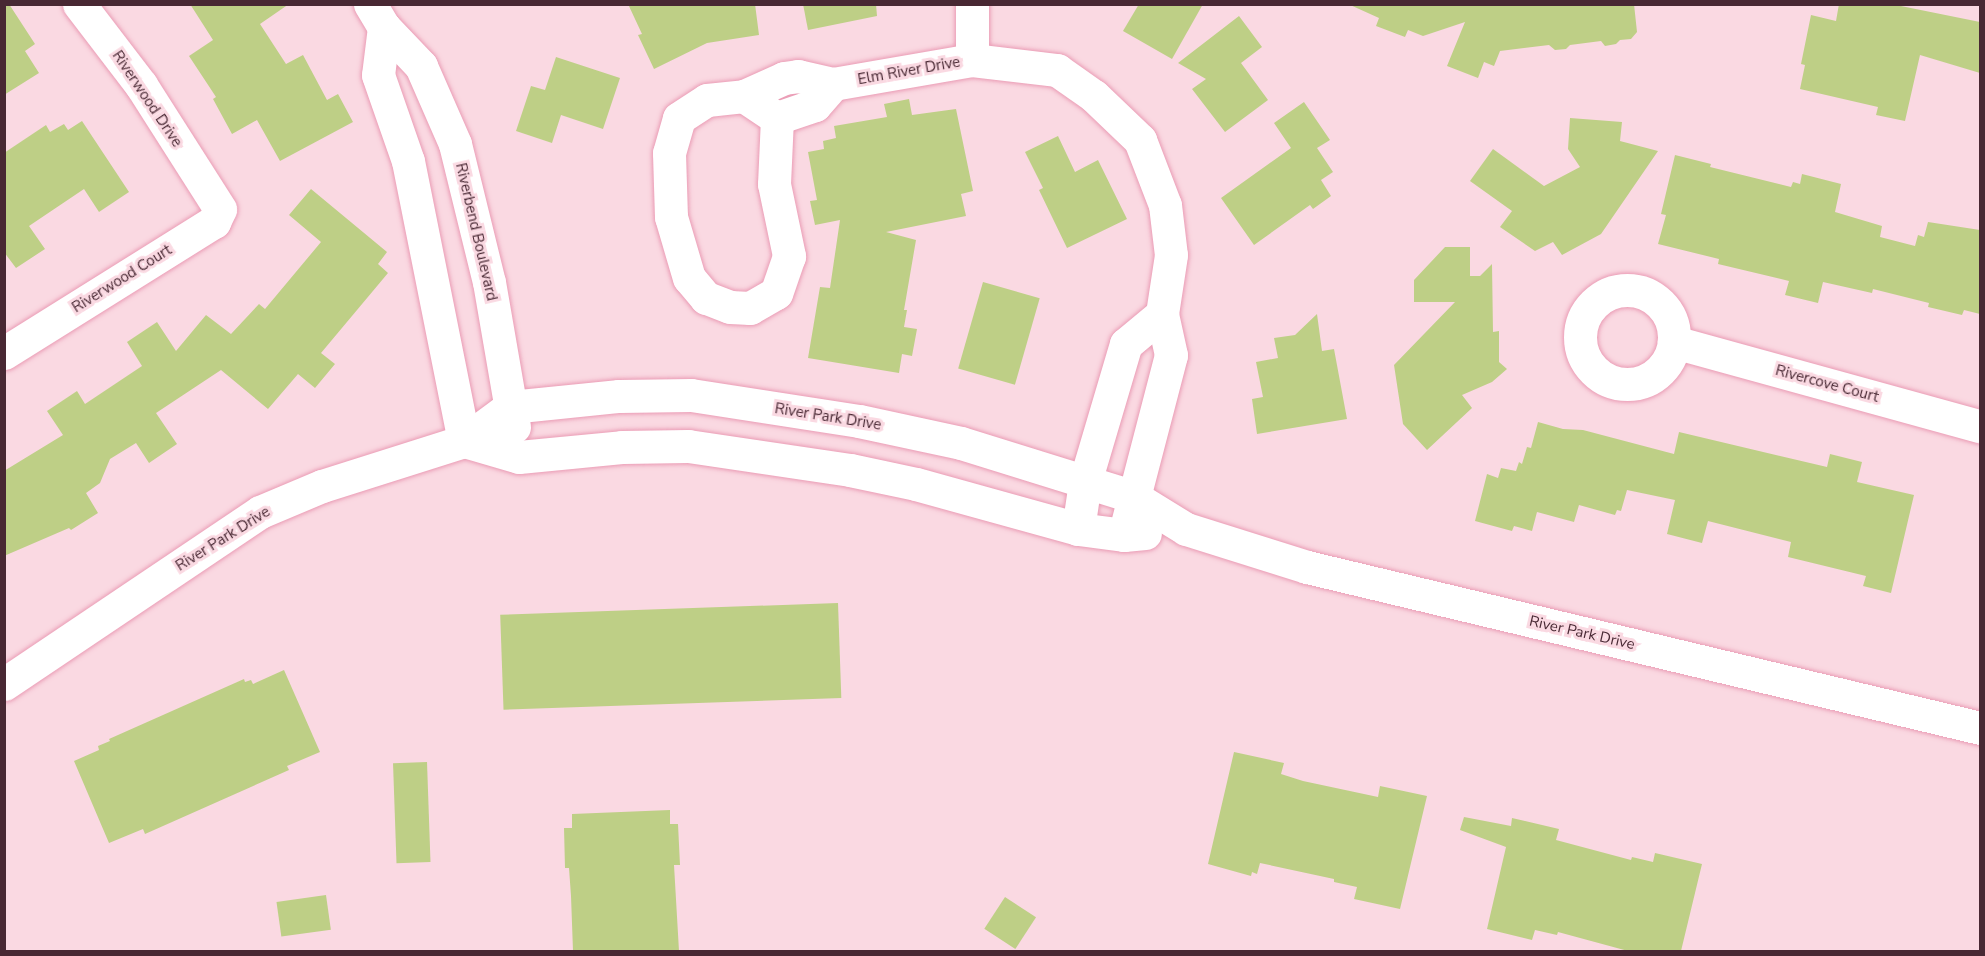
<!DOCTYPE html>
<style>
body{margin:0}
#map{position:relative;width:1985px;height:956px;overflow:hidden;background:#fad9e2;font-family:"Nunito Sans",sans-serif}
div>[style]{position:absolute}
[style*='--x']{left:calc(var(--x)*1px);top:calc(var(--y)*1px);width:calc(var(--w)*1px);rotate:calc(var(--a)*1deg)}
.building>*{inset:0;background:#becf86;transform-origin:0 0}
.roads{filter:drop-shadow(0 0 2px #ea9cb5) drop-shadow(0 0 2px #ea9cb5)}
.minor>*{height:33px;margin:-16.5px;padding:0 16.5px;transform-origin:16.5px;border-radius:16.5px;background:#fff}
.minor>.ring{margin:-16.5px;padding:0;box-sizing:content-box;background:none;border:33px solid #fff;border-radius:50%}
span{translate:-50% -50%;white-space:nowrap;text-align:center;line-height:1.15;-webkit-text-stroke:6px #fad9e2;paint-order:stroke}
.street-label{font-size:15px;color:#482833}
.frame{position:absolute;inset:0;border:6px solid #482833;pointer-events:none}
</style>
<div id="map">
<div class="building">
<i style="clip-path:polygon(4px 4px,9px 4px,35px 44px,25px 51px,39px 73px,4px 95px)"></i>
<i style="clip-path:polygon(190px 4px,289px 4px,260px 24px,286px 64px,303px 55px,327px 100px,338px 94px,353px 122px,280px 161px,257px 120px,232px 134px,213px 99px,216px 97px,189px 56px,213px 40px)"></i>
<i style="clip-path:polygon(628px 4px,755px 4px,759px 35px,707px 43px,654px 69px,638px 35px,642px 34px)"></i>
<i style="clip-path:polygon(803px 4px,876px 4px,877px 16px,808px 30px)"></i>
<i style="clip-path:polygon(1139px 4px,1203px 4px,1172px 59px,1123px 31px)"></i>
<i style="clip-path:polygon(1348px 4px,1634px 4px,1637px 32px,1631px 39px,1620px 40px,1616px 44px,1605px 46px,1601px 41px,1570px 45px,1566px 49px,1555px 50px,1549px 45px,1500px 51px,1494px 66px,1484px 62px,1478px 78px,1447px 66px,1465px 22px,1423px 36px,1408px 30px,1405px 37px,1376px 26px,1379px 18px)"></i>
<i style="clip-path:polygon(1839px 4px,1891px 4px,1980px 22px,1980px 73px,1920px 55px,1905px 121px,1876px 115px,1878px 107px,1800px 89px,1805px 65px,1801px 64px,1811px 15px,1836px 21px)"></i>
<i style="clip-path:polygon(1239px 16px,1262px 47px,1241px 63px,1268px 100px,1225px 132px,1192px 89px,1206px 79px,1178px 63px)"></i>
<i style="clip-path:polygon(556px 57px,620px 78px,603px 129px,561px 115px,552px 143px,516px 131px,531px 86px,545px 90px)"></i>
<i style="clip-path:polygon(909px 99px,912px 115px,956px 109px,973px 191px,961px 194px,966px 216px,886px 232px,916px 240px,904px 310px,907px 310px,904px 327px,917px 329px,912px 356px,902px 354px,899px 373px,808px 358px,820px 287px,830px 288px,840px 220px,815px 225px,810px 201px,817px 200px,808px 152px,824px 149px,823px 141px,836px 138px,834px 126px,887px 117px,884px 104px)"></i>
<i style="clip-path:polygon(1304px 102px,1330px 140px,1317px 148px,1333px 172px,1321px 180px,1331px 196px,1313px 209px,1310px 205px,1254px 245px,1221px 198px,1291px 148px,1274px 123px)"></i>
<i style="clip-path:polygon(1570px 118px,1622px 122px,1620px 141px,1658px 151px,1601px 234px,1562px 255px,1553px 242px,1535px 251px,1500px 227px,1512px 211px,1470px 181px,1493px 149px,1544px 186px,1580px 167px,1568px 149px)"></i>
<i style="clip-path:polygon(82px 121px,129px 192px,99px 212px,84px 189px,29px 226px,45px 249px,16px 268px,4px 252px,4px 153px,46px 125px,50px 132px,64px 124px,68px 130px)"></i>
<i style="clip-path:polygon(1058px 136px,1075px 172px,1098px 160px,1127px 219px,1067px 248px,1039px 190px,1043px 188px,1025px 152px)"></i>
<i style="clip-path:polygon(1675px 155px,1711px 164px,1710px 167px,1791px 187px,1793px 182px,1800px 184px,1802px 174px,1841px 184px,1835px 212px,1882px 226px,1880px 237px,1915px 246px,1918px 235px,1924px 237px,1928px 222px,1980px 230px,1980px 314px,1964px 310px,1962px 315px,1928px 307px,1929px 303px,1873px 289px,1872px 293px,1823px 282px,1818px 303px,1785px 295px,1789px 281px,1718px 264px,1719px 259px,1658px 244px,1666px 215px,1661px 214px)"></i>
<i style="clip-path:polygon(311px 189px,387px 252px,378px 264px,388px 273px,321px 353px,335px 364px,315px 388px,298px 374px,268px 409px,221px 370px,156px 413px,177px 444px,149px 463px,136px 443px,110px 459px,100px 483px,86px 493px,98px 513px,71px 530px,69px 528px,4px 556px,4px 471px,63px 435px,47px 411px,77px 391px,85px 404px,142px 366px,127px 342px,157px 322px,176px 351px,206px 315px,231px 334px,259px 304px,265px 309px,321px 242px,289px 215px)"></i>
<i style="clip-path:polygon(1445px 247px,1470px 247px,1470px 276px,1480px 276px,1492px 264px,1493px 332px,1499px 331px,1499px 362px,1507px 369px,1492px 382px,1462px 395px,1472px 408px,1427px 450px,1403px 424px,1394px 365px,1455px 302px,1414px 302px,1414px 280px)"></i>
<i style="left:983px;top:282px;width:59px;height:90px;rotate:16deg"></i>
<i style="clip-path:polygon(1317px 314px,1322px 351px,1334px 349px,1347px 419px,1257px 434px,1252px 399px,1263px 397px,1256px 362px,1278px 358px,1274px 338px,1295px 335px)"></i>
<i style="clip-path:polygon(1538px 422px,1563px 429px,1583px 430px,1674px 454px,1679px 432px,1827px 467px,1830px 454px,1862px 462px,1857px 482px,1914px 495px,1891px 593px,1863px 586px,1866px 576px,1788px 557px,1791px 542px,1708px 521px,1702px 543px,1667px 534px,1675px 500px,1627px 490px,1621px 511px,1617px 510px,1615px 515px,1579px 505px,1574px 522px,1537px 512px,1532px 531px,1514px 526px,1512px 531px,1475px 521px,1487px 474px,1498px 478px,1501px 468px,1516px 471px,1519px 462px,1522px 464px,1527px 447px,1531px 448px)"></i>
<i style="left:838px;top:603px;width:95px;height:338px;rotate:88deg"></i>
<i style="clip-path:polygon(284px 670px,320px 752px,287px 766px,289px 770px,145px 834px,143px 829px,109px 843px,74px 761px,99px 750px,98px 746px,110px 741px,109px 739px,244px 679px,245px 682px,251px 680px,253px 684px)"></i>
<i style="clip-path:polygon(1234px 752px,1284px 763px,1281px 774px,1303px 781px,1378px 797px,1380px 786px,1427px 796px,1400px 909px,1354px 899px,1357px 887px,1334px 882px,1334px 879px,1260px 863px,1257px 874px,1252px 872px,1251px 876px,1208px 864px)"></i>
<i style="left:427px;top:762px;width:100px;height:34px;rotate:88deg"></i>
<i style="clip-path:polygon(670px 810px,670px 824px,678px 824px,680px 865px,674px 865px,679px 951px,573px 951px,571px 896px,569px 868px,565px 868px,564px 828px,572px 828px,572px 814px)"></i>
<i style="clip-path:polygon(1464px 817px,1511px 826px,1512px 818px,1559px 829px,1556px 840px,1631px 860px,1632px 857px,1653px 862px,1655px 853px,1702px 864px,1681px 951px,1628px 951px,1558px 932px,1557px 935px,1535px 930px,1532px 940px,1487px 929px,1506px 847px,1460px 830px)"></i>
<i style="left:326px;top:895px;width:35px;height:50px;rotate:82deg"></i>
<i style="left:1005px;top:897px;width:37px;height:38px;rotate:33deg"></i>
</div>
<div class="roads">
<div class="minor">
<i style="--x:370;--y:4;--w:27;--a:59"></i>
<i style="--x:384;--y:27;--w:54;--a:46.5"></i>
<i style="--x:421;--y:66;--w:85;--a:66.4"></i>
<i style="--x:455;--y:144;--w:142;--a:76.2"></i>
<i style="--x:489;--y:282;--w:147;--a:80.2"></i>
<i style="--x:972;--y:4;--w:56;--a:90"></i>
<i style="--x:384;--y:27;--w:48;--a:97.1"></i>
<i style="--x:378;--y:75;--w:91;--a:70.8"></i>
<i style="--x:408;--y:161;--w:286;--a:78.7"></i>
<i style="--x:744;--y:96;--w:44;--a:-24.2"></i>
<i style="--x:784;--y:78;--w:14;--a:-8"></i>
<i style="--x:798;--y:76;--w:36;--a:13"></i>
<i style="--x:833;--y:84;--w:141;--a:-9.8"></i>
<i style="--x:972;--y:60;--w:86;--a:6.7"></i>
<i style="--x:1057;--y:70;--w:45;--a:35.1"></i>
<i style="--x:1094;--y:96;--w:64;--a:43.7"></i>
<i style="--x:1140;--y:140;--w:70;--a:69"></i>
<i style="--x:1165;--y:205;--w:50;--a:83.2"></i>
<i style="--x:1171;--y:255;--w:60;--a:98.7"></i>
<i style="--x:1162;--y:314;--w:42;--a:77.6"></i>
<i style="--x:1171;--y:355;--w:186;--a:104.6"></i>
<i style="--x:744;--y:96;--w:40;--a:34"></i>
<i style="--x:777;--y:118;--w:66;--a:92.6"></i>
<i style="--x:774;--y:184;--w:74;--a:78.2"></i>
<i style="--x:789;--y:256;--w:39;--a:109"></i>
<i style="--x:776;--y:293;--w:30;--a:150"></i>
<i style="--x:750;--y:308;--w:20;--a:-177"></i>
<i style="--x:730;--y:307;--w:26;--a:-159"></i>
<i style="--x:706;--y:298;--w:26;--a:-130"></i>
<i style="--x:689;--y:278;--w:64;--a:-106.4"></i>
<i style="--x:671;--y:217;--w:64;--a:-91.8"></i>
<i style="--x:669;--y:153;--w:36;--a:-74"></i>
<i style="--x:679;--y:118;--w:33;--a:-33"></i>
<i style="--x:707;--y:100;--w:37;--a:-6"></i>
<i style="--x:777;--y:118;--w:40;--a:-18.9"></i>
<i style="--x:815;--y:105;--w:28;--a:-49"></i>
<i class="ring" style="left:1580px;top:290px;width:61px;height:61px"></i>
<i style="--x:1674;--y:342;--w:317;--a:15.4"></i>
<i style="--x:4;--y:353;--w:248;--a:-32"></i>
<i style="--x:214;--y:222;--w:14;--a:-65"></i>
<i style="--x:220;--y:209;--w:147;--a:-122.5"></i>
<i style="--x:141;--y:85;--w:102;--a:-127.4"></i>
<i style="--x:464;--y:441;--w:57;--a:16.2"></i>
<i style="--x:519;--y:457;--w:103;--a:-5.5"></i>
<i style="--x:622;--y:447;--w:66;--a:-0.9"></i>
<i style="--x:688;--y:446;--w:164;--a:8.4"></i>
<i style="--x:850;--y:470;--w:67;--a:12"></i>
<i style="--x:916;--y:484;--w:168;--a:15.5"></i>
<i style="--x:1078;--y:529;--w:46;--a:7.4"></i>
<i style="--x:1124;--y:535;--w:21;--a:-5"></i>
<i style="--x:1078;--y:529;--w:48;--a:-81.5"></i>
<i style="--x:1085;--y:482;--w:144;--a:-73.5"></i>
<i style="--x:1126;--y:344;--w:47;--a:-39.8"></i>
<i style="--x:4;--y:684;--w:308;--a:-33.9"></i>
<i style="--x:260;--y:512;--w:67;--a:-22.8"></i>
<i style="--x:322;--y:486;--w:149;--a:-17.6"></i>
<i style="--x:464;--y:441;--w:57;--a:-36.5"></i>
<i style="--x:510;--y:407;--w:110;--a:-5.8"></i>
<i style="--x:619;--y:396;--w:72;--a:-0.8"></i>
<i style="--x:691;--y:395;--w:170;--a:8.8"></i>
<i style="--x:859;--y:421;--w:104;--a:12.2"></i>
<i style="--x:961;--y:443;--w:181;--a:17.3"></i>
<i style="--x:1134;--y:497;--w:61;--a:31.6"></i>
<i style="--x:1186;--y:529;--w:127;--a:17.4"></i>
<i style="--x:1307;--y:567;--w:692;--a:13.45"></i>
</div>
</div>
<div class="street-label">
<span style="left:909px;top:71px;rotate:-10deg">Elm River Drive</span>
<span style="left:147px;top:99px;rotate:56deg">Riverwood Drive</span>
<span style="left:476px;top:232px;rotate:77deg">Riverbend Boulevard</span>
<span style="left:122px;top:279px;rotate:-32deg">Riverwood Court</span>
<span style="left:1827px;top:384px;rotate:15deg">Rivercove Court</span>
<span style="left:828px;top:417px;rotate:9deg">River Park Drive</span>
<span style="left:223px;top:539px;rotate:-32deg">River Park Drive</span>
<span style="left:1582px;top:633px;rotate:13deg">River Park Drive</span>
</div>
<div class="frame"></div>
</div>
